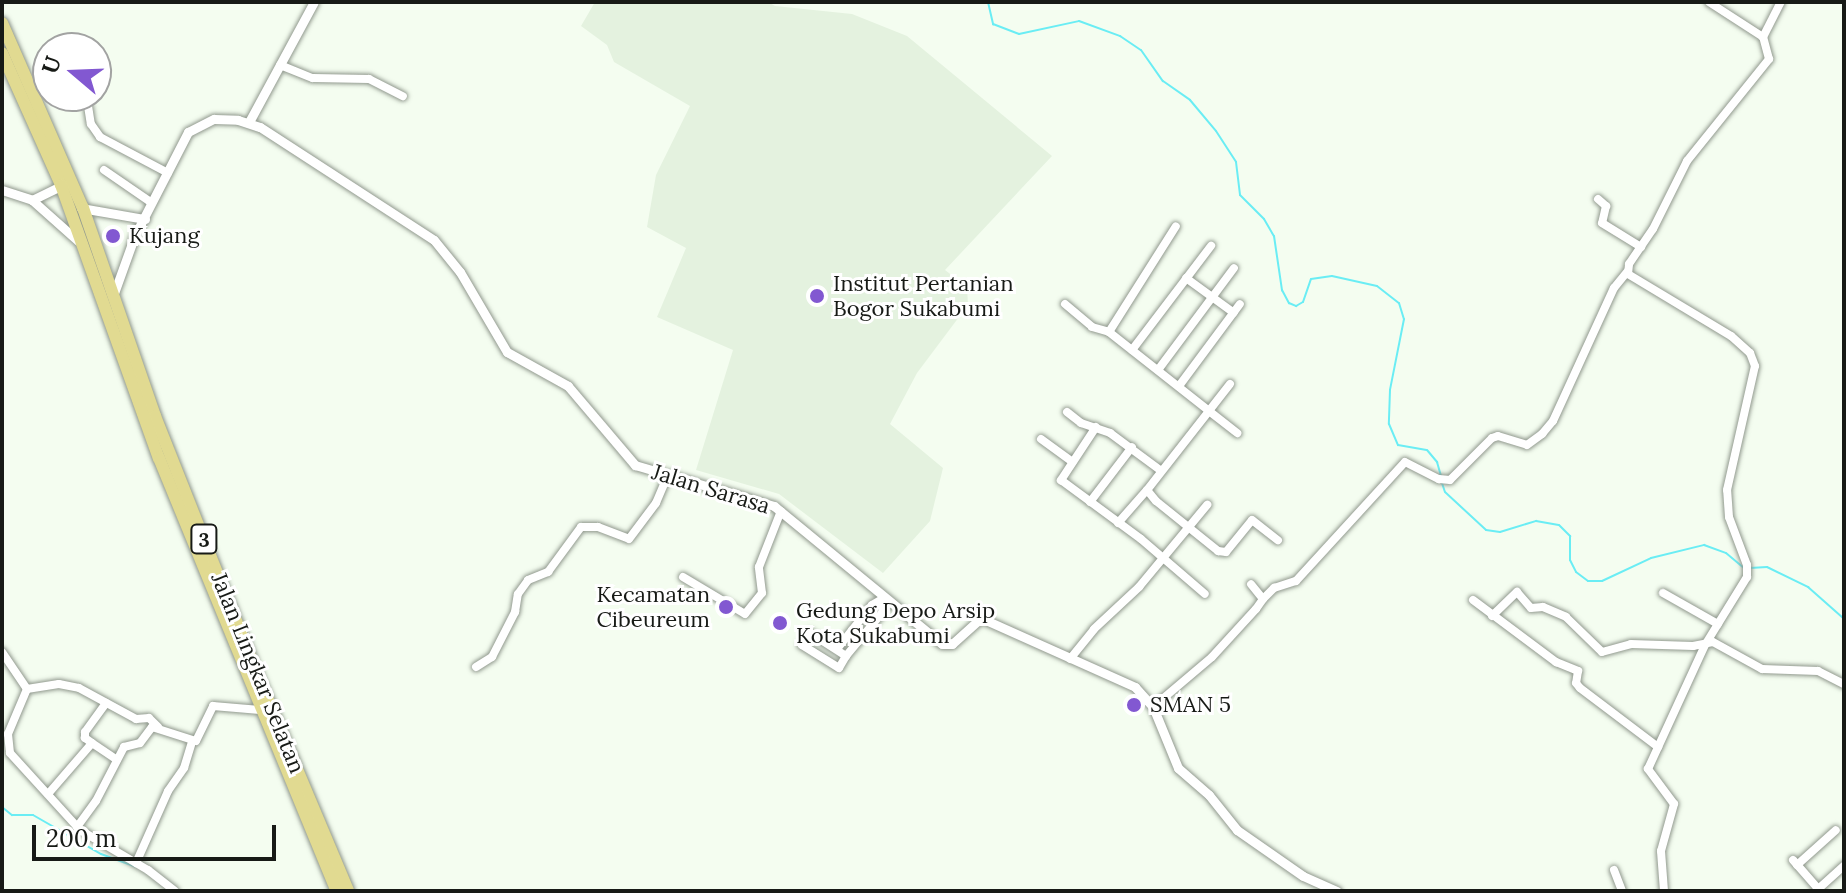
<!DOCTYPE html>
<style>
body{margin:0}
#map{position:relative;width:1846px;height:893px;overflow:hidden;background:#f4fdf0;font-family:Lora,serif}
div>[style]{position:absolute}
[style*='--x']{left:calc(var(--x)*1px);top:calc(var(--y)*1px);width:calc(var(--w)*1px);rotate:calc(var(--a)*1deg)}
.built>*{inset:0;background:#e4f2df}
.stream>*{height:2px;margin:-1px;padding:0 1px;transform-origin:1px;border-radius:1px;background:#6aedf4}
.roads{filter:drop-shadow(0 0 2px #91998e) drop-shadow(0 0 2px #91998e)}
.minor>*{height:8px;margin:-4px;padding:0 4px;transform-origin:4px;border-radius:4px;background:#fff}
.tertiary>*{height:9px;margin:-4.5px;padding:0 4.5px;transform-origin:4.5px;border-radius:4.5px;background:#fff}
.primary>*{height:12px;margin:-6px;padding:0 6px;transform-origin:6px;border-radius:6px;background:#e1da91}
.dots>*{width:22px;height:22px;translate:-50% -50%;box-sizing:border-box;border:4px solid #fff;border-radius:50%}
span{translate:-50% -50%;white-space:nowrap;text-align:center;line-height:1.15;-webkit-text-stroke:6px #fff;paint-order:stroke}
.shield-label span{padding:2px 6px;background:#fff;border:2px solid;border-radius:6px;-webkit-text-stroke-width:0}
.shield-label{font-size:20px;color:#171a16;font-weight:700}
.poi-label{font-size:22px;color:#171a16}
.left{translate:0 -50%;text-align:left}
.right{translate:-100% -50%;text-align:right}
.street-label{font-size:22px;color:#171a16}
.frame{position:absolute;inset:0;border:4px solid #171a16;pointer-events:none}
.north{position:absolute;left:32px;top:32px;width:80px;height:80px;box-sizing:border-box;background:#fff;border:2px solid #a2a3a2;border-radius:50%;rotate:289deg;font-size:22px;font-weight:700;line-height:32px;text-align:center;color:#171a16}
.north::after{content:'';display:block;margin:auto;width:28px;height:36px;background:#8258d1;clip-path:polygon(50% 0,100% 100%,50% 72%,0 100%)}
.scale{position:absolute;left:32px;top:825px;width:244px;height:36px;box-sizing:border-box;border:4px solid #171a16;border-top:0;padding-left:10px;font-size:24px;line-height:28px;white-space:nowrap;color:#171a16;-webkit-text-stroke:6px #fff;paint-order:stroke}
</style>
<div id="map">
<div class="built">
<i style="clip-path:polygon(595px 2px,768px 2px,775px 6px,852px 14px,907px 36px,1052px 156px,945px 270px,967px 287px,968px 305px,917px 373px,890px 424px,943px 468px,930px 521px,883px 573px,779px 494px,696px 470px,733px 350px,657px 317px,686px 248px,647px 227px,656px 175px,690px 106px,614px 62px,607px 45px,581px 26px)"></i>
</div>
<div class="stream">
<i style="--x:988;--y:2;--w:23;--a:77"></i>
<i style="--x:993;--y:24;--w:28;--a:21"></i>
<i style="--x:1019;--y:34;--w:61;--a:-12.2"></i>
<i style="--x:1079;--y:21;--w:44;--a:20.1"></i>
<i style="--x:1120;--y:36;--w:25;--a:34"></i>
<i style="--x:1141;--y:50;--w:38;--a:55"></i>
<i style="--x:1163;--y:81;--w:33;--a:35"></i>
<i style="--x:1190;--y:100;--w:40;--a:50"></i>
<i style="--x:1216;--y:131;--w:37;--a:57"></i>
<i style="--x:1236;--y:162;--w:33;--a:83"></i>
<i style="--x:1240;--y:195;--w:34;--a:45"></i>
<i style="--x:1264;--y:219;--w:20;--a:60"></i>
<i style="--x:1274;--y:236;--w:55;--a:81.6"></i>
<i style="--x:1282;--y:290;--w:15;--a:62"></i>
<i style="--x:1289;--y:303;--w:8;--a:23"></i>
<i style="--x:1296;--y:306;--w:8;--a:-30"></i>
<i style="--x:1303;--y:302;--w:24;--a:-71"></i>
<i style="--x:1311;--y:279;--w:21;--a:-8"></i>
<i style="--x:1332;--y:276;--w:46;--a:12.5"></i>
<i style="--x:1377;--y:286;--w:28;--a:38"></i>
<i style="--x:1399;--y:303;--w:17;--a:73"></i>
<i style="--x:1404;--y:319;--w:72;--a:101.2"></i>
<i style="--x:1390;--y:390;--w:34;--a:92"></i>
<i style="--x:1389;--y:424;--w:23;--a:67"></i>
<i style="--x:1398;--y:445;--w:29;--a:10"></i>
<i style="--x:1427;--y:450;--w:16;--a:50"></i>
<i style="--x:1437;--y:462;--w:15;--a:74"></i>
<i style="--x:1442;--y:483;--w:9;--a:72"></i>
<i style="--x:1445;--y:492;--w:56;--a:42.8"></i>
<i style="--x:1486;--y:530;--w:14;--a:8"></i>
<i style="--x:1500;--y:532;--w:38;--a:-17"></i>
<i style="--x:1536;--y:521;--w:23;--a:10"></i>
<i style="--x:1559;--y:525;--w:16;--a:45"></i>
<i style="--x:1570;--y:536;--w:24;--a:90"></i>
<i style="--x:1570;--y:560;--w:13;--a:63"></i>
<i style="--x:1576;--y:572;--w:15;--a:37"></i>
<i style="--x:1588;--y:581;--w:14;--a:0"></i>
<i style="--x:1602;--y:581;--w:54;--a:-25.1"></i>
<i style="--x:1651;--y:558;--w:55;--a:-13.8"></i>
<i style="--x:1704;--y:545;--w:23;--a:20"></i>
<i style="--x:1726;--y:553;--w:23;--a:40"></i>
<i style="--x:1750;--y:568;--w:17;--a:-3"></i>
<i style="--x:1767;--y:567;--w:46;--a:26"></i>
<i style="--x:1808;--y:587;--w:48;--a:41.6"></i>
<i style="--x:2;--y:807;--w:13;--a:39"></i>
<i style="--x:12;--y:815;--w:21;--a:0"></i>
<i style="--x:33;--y:815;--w:78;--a:29.8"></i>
<i style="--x:101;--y:854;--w:38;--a:20"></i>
</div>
<div class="roads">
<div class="minor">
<i style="--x:1763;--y:37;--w:39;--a:-63"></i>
<i style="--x:280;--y:65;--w:35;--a:22"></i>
<i style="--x:313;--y:78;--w:56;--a:1"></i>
<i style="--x:369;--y:79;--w:38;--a:27"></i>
<i style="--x:88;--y:106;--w:18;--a:81"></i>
<i style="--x:91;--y:124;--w:16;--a:55"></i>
<i style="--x:100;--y:137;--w:77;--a:27.9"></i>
<i style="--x:104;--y:170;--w:58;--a:34.5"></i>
<i style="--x:1598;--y:199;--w:11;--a:41"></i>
<i style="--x:1606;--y:206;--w:17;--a:103"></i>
<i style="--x:1602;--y:223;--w:46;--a:31.6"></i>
<i style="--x:1186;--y:278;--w:59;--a:36.1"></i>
<i style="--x:1065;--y:304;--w:35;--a:40"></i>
<i style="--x:1092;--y:327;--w:18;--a:16"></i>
<i style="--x:1109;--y:332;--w:127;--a:38.3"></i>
<i style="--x:1209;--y:411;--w:100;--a:128.1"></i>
<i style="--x:1147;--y:490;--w:14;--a:51"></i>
<i style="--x:1156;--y:501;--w:80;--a:38.9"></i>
<i style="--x:1218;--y:551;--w:8;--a:7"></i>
<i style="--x:1226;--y:552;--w:41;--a:-50.9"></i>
<i style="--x:1252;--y:520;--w:33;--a:38"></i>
<i style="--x:1109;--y:332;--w:125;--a:-57.7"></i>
<i style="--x:1132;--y:350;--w:131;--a:-52.8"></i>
<i style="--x:1158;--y:370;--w:127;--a:-53.3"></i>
<i style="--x:1230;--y:384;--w:34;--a:128"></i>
<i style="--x:1209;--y:411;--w:36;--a:38"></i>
<i style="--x:1179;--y:386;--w:102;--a:-53.4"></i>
<i style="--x:1067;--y:412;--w:18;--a:38"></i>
<i style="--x:1081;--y:423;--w:31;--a:19"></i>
<i style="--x:1110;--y:433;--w:62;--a:36.5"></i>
<i style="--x:1096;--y:427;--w:64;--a:123.4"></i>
<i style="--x:1061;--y:480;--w:99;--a:36.4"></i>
<i style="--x:1141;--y:539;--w:84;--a:40.7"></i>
<i style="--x:1041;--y:439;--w:39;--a:36"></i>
<i style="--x:1090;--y:502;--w:69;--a:-52.6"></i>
<i style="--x:1118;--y:523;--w:44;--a:-48.7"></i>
<i style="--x:683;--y:577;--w:72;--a:30.8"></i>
<i style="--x:745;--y:614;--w:27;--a:-51"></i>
<i style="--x:762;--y:593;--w:26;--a:-97"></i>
<i style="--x:759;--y:567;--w:60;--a:-68.6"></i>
<i style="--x:1663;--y:593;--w:63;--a:29.4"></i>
<i style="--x:1263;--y:599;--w:16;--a:-45"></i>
<i style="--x:1274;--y:588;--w:23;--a:-18"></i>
<i style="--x:1296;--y:581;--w:161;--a:-47.5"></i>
<i style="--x:1405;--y:462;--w:38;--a:27"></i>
<i style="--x:1439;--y:479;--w:11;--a:5"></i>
<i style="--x:1450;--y:480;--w:59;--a:-45"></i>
<i style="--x:1492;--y:438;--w:6;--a:-18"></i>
<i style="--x:1498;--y:436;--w:30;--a:17"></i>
<i style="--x:1527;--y:445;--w:19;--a:-36"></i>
<i style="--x:1542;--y:434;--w:17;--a:-50"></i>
<i style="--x:1553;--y:421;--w:146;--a:-65.4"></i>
<i style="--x:1614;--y:288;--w:22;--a:-51"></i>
<i style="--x:1473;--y:600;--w:104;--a:36.8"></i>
<i style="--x:1556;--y:662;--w:24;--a:22"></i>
<i style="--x:1578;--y:671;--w:12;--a:99"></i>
<i style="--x:1576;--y:683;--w:6;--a:51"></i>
<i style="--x:1580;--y:688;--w:98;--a:37.1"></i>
<i style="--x:1492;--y:616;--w:35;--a:-44"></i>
<i style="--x:1517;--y:592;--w:21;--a:49"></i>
<i style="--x:1531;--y:608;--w:12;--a:-5"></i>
<i style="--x:1543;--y:607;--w:25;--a:23"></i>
<i style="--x:1566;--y:617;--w:50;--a:44.2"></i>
<i style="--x:1602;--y:652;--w:30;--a:-15"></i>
<i style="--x:1631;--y:644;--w:62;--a:1.8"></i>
<i style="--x:1693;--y:646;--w:20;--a:-11"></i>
<i style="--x:1713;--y:642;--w:56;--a:28.9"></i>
<i style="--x:1762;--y:669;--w:56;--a:2"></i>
<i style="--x:1818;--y:671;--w:29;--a:27"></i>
<i style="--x:810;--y:633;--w:43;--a:32.6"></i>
<i style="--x:846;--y:656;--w:14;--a:120"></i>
<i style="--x:839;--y:668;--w:44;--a:-148.1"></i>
<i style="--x:802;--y:645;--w:14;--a:-56"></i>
<i style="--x:837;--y:649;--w:56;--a:-51.5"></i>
<i style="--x:872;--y:605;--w:14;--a:-30"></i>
<i style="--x:2;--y:652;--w:45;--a:56"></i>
<i style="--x:27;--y:689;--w:49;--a:112.9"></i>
<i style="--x:8;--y:734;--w:19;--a:84"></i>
<i style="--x:10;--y:753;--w:104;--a:47.7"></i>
<i style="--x:80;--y:830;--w:79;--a:30.5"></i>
<i style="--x:148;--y:870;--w:34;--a:38"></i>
<i style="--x:846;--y:656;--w:56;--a:-50.1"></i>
<i style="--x:882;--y:613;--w:15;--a:-82"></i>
<i style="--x:1070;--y:659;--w:38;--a:-51"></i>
<i style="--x:1094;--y:629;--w:62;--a:-43"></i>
<i style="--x:1139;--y:587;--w:107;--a:-50.3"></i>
<i style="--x:476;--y:667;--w:19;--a:-32"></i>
<i style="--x:492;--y:657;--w:51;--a:-62.9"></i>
<i style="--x:515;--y:612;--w:18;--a:-81"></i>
<i style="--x:518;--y:594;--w:17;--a:-54"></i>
<i style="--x:528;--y:580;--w:22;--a:-22"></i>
<i style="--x:548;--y:572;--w:56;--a:-53.7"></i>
<i style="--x:581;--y:527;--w:17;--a:0"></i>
<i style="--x:598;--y:527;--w:33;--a:21"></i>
<i style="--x:629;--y:539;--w:45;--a:-53.1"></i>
<i style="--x:656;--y:503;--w:28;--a:-67"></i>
<i style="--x:27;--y:689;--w:32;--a:-9"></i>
<i style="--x:59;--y:684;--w:20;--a:11"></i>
<i style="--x:79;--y:688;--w:65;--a:28.5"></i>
<i style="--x:136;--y:719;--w:13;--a:-4"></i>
<i style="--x:149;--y:718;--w:13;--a:45"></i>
<i style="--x:1153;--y:707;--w:77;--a:-40.3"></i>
<i style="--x:1212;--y:657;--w:65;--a:-47.5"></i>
<i style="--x:1256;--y:609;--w:12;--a:-55"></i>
<i style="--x:1263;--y:599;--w:19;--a:-129"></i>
<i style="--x:92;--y:743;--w:30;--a:34"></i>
<i style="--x:48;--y:794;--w:67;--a:-49.2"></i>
<i style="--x:92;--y:743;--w:9;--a:-144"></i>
<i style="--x:85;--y:738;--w:6;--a:-90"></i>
<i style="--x:85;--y:732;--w:36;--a:-54"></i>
<i style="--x:77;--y:827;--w:32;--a:-54"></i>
<i style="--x:96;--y:801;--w:61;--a:-62.6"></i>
<i style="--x:124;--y:747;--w:16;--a:-14"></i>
<i style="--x:140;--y:743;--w:20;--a:-53"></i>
<i style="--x:152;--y:727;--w:46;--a:17.7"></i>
<i style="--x:196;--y:741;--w:39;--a:-64"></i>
<i style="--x:213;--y:706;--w:47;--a:4.9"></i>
<i style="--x:1793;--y:860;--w:41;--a:48.9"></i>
<i style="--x:136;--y:863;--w:79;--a:-66"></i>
<i style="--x:168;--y:791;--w:28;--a:-55"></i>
<i style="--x:184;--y:768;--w:28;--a:-73"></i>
<i style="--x:1797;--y:865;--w:52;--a:-41.9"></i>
<i style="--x:1614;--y:870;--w:22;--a:69"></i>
<i style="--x:1664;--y:891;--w:40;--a:-94.3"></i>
<i style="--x:1661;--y:851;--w:49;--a:-74.5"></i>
<i style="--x:1674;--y:804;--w:44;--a:-126.6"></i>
<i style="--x:1648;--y:769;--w:136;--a:-65.3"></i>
<i style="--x:1705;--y:645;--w:80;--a:-58.3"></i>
<i style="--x:1747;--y:577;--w:12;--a:-90"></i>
<i style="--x:1747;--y:565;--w:51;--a:-110.6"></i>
<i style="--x:1729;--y:517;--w:27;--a:-94"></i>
<i style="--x:1727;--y:490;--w:127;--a:-77.3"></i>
<i style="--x:1755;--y:366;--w:14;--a:-111"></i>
<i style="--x:1750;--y:353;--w:25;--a:-138"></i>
<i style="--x:1731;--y:336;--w:120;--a:-149"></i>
<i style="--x:1628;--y:274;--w:10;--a:-84"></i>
<i style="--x:1629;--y:264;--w:42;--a:-55.6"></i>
<i style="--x:1653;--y:229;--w:76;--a:-63.4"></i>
<i style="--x:1687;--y:161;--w:131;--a:-51.2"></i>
<i style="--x:1769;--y:59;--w:23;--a:-105"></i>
<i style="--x:1763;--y:37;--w:64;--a:-147.1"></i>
<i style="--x:1816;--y:891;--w:38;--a:-42"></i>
</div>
<div class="tertiary">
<i style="--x:249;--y:122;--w:136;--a:-61.6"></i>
<i style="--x:2;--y:190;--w:32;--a:18"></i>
<i style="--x:32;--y:200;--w:62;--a:41.7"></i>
<i style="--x:32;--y:200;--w:37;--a:-26"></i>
<i style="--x:81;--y:208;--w:65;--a:9.8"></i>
<i style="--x:113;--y:296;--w:65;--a:-70.2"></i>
<i style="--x:135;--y:235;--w:116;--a:-62.8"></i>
<i style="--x:188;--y:132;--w:29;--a:-27"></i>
<i style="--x:214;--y:119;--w:24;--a:2"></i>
<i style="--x:238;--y:120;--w:23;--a:18"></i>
<i style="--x:260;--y:127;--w:207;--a:33"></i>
<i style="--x:434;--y:240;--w:41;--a:50.9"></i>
<i style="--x:460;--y:272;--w:93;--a:59.6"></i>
<i style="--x:507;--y:352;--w:70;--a:29.1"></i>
<i style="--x:568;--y:386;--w:104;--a:49.7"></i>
<i style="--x:635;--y:465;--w:145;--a:16.4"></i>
<i style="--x:774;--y:506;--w:217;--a:39.4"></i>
<i style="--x:942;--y:644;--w:10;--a:0"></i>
<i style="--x:952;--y:644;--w:39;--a:-42"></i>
<i style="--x:981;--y:618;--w:169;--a:24.1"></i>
<i style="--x:1135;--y:687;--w:27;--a:48"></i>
<i style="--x:1153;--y:707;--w:66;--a:67.7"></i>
<i style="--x:1178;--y:768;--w:41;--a:41.1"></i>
<i style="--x:1209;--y:795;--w:45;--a:51.3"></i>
<i style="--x:1237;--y:830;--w:80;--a:34.9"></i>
<i style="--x:1303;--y:876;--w:37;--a:24"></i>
</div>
<div class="primary">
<i style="--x:2;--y:23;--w:202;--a:66.4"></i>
<i style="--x:83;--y:208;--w:220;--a:70.9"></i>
<i style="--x:155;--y:416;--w:277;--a:68.4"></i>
<i style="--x:257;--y:674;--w:235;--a:67.2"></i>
<i style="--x:2;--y:53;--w:145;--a:65.9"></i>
<i style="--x:61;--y:185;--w:290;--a:70.3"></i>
<i style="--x:159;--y:458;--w:468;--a:67.7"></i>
</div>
</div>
<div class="dots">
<i style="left:113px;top:236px;background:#8258d1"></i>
<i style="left:817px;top:296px;background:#8258d1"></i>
<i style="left:726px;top:607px;background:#8258d1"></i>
<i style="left:780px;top:623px;background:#8258d1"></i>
<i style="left:1134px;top:705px;background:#8258d1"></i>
</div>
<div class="shield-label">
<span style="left:204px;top:539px">3</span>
</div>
<div class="poi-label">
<span class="left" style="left:129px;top:236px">Kujang</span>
<span class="left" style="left:833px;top:296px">Institut Pertanian<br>Bogor Sukabumi</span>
<span class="right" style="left:710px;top:607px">Kecamatan<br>Cibeureum</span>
<span class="left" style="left:796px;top:623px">Gedung Depo Arsip<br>Kota Sukabumi</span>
<span class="left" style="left:1150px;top:705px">SMAN 5</span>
</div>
<div class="street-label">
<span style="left:711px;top:489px;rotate:17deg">Jalan Sarasa</span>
<span style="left:258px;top:673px;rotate:68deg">Jalan Lingkar Selatan</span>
</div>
<div class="frame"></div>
<div class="north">U</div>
<div class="scale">200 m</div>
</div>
